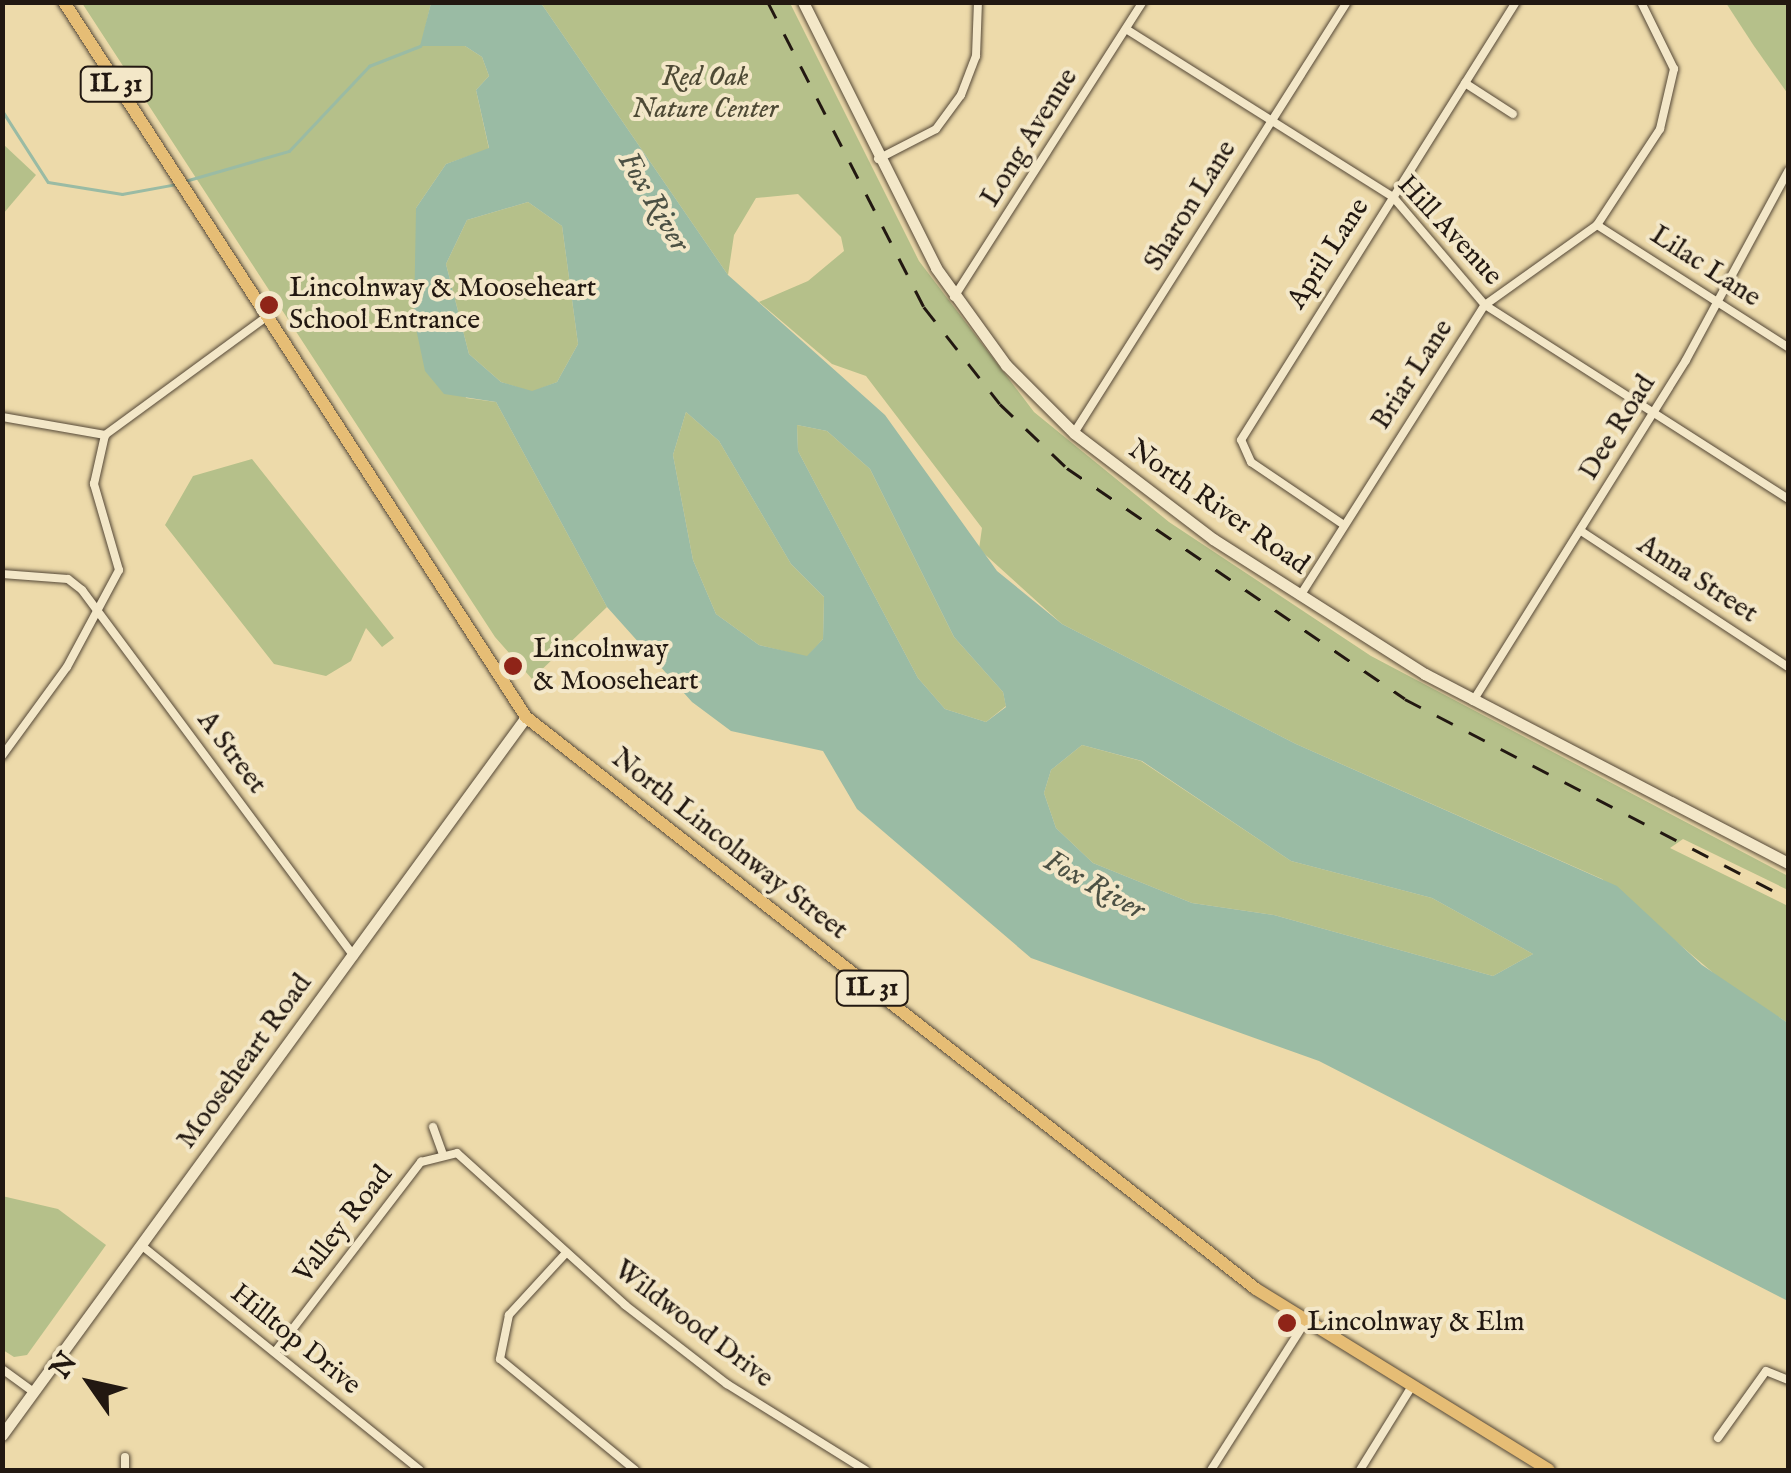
<!DOCTYPE html>
<style>
body{margin:0}
#map{position:relative;width:1791px;height:1473px;overflow:hidden;background:#eddaaa;font-family:"IM FELL English",serif}
div>[style]{position:absolute}
[style*='--x']{left:calc(var(--x)*1px);top:calc(var(--y)*1px);width:calc(var(--w)*1px);rotate:calc(var(--a)*1deg)}
.green>*{inset:0;background:#b5c08a}
.water>*{inset:0;background:#9abba4}
.stream>*{height:2.5px;margin:-1.25px;padding:0 1.25px;transform-origin:1.25px;border-radius:1.25px;background:#9abba4}
.roads{filter:drop-shadow(0 0 2px #554837) drop-shadow(0 0 2px #554837)}
.street>*{height:8px;margin:-4px;padding:0 4px;transform-origin:4px;border-radius:4px;background:#f3e7c8}
.secondary>*{height:11px;margin:-5.5px;padding:0 5.5px;transform-origin:5.5px;border-radius:5.5px;background:#f3e7c8}
.primary>*{height:12px;margin:-6px;padding:0 6px;transform-origin:6px;border-radius:6px;background:#e6bd75}
.rail>*{height:2.5px;margin-top:-1.25px;transform-origin:0;background:repeating-linear-gradient(90deg,#221811 0 18px,transparent 0 36px)}
.dots>*{width:28px;height:28px;translate:-50% -50%;box-sizing:border-box;border:5px solid #f3e7c8;border-radius:50%}
span{translate:-50% -50%;white-space:nowrap;text-align:center;line-height:1.15;-webkit-text-stroke:8px #f3e7c8;paint-order:stroke}
.shield-label span{padding:2px 8px;background:#f3e7c8;border:2px solid;border-radius:8px;-webkit-text-stroke-width:0}
.shield-label{font-size:25px;color:#221811;font-weight:700}
.park-label{font-size:28px;color:#4e4a35;font-style:italic}
.street-label{font-size:28px;color:#221811}
.poi-label{font-size:28px;color:#221811}
.left{translate:0 -50%;text-align:left}
.water-label{font-size:30px;color:#4c5144;font-style:italic}
.frame{position:absolute;inset:0;border:5px solid #221811;pointer-events:none}
.north{position:absolute;left:40px;top:1333px;width:100px;height:100px;-webkit-text-stroke:8px #f3e7c8;paint-order:stroke;rotate:304deg;font-size:28px;font-weight:700;line-height:40px;text-align:center;color:#221811}
.north::after{content:'';display:block;margin:auto;width:35px;height:45px;background:#221811;clip-path:polygon(50% 0,100% 100%,50% 72%,0 100%)}
</style>
<div id="map">
<div class="green">
<i style="clip-path:polygon(82px 3px,431px 3px,421px 46px,465px 46px,482px 57px,489px 76px,476px 90px,489px 149px,446px 164px,416px 208px,466px 398px,496px 402px,607px 607px,532px 679px,495px 637px)"></i>
<i style="clip-path:polygon(541px 3px,790px 3px,919px 261px,1034px 412px,1169px 522px,1371px 656px,1788px 876px,1788px 890px,1683px 839px,1670px 848px,1788px 906px,1788px 1023px,1724px 982px,1602px 879px,1296px 744px,1062px 624px,979px 549px,982px 528px,866px 376px,832px 364px,759px 302px,808px 281px,844px 251px,841px 237px,798px 194px,756px 198px,734px 235px,728px 275px)"></i>
<i style="clip-path:polygon(1726px 3px,1788px 3px,1788px 94px,1754px 46px)"></i>
<i style="clip-path:polygon(3px 144px,36px 175px,3px 214px)"></i>
<i style="clip-path:polygon(528px 202px,562px 226px,578px 344px,557px 382px,532px 392px,501px 382px,469px 354px,446px 264px,467px 220px)"></i>
<i style="clip-path:polygon(686px 412px,719px 441px,791px 564px,824px 597px,823px 639px,807px 657px,759px 645px,716px 614px,693px 560px,673px 455px)"></i>
<i style="clip-path:polygon(797px 425px,827px 431px,870px 469px,954px 637px,1003px 692px,1006px 706px,986px 722px,945px 709px,918px 678px,798px 451px)"></i>
<i style="clip-path:polygon(252px 459px,394px 638px,382px 647px,366px 628px,351px 661px,326px 676px,274px 664px,165px 525px,193px 476px)"></i>
<i style="clip-path:polygon(1082px 745px,1141px 761px,1291px 861px,1432px 898px,1533px 954px,1493px 976px,1274px 915px,1192px 903px,1093px 863px,1056px 828px,1044px 793px,1051px 770px)"></i>
<i style="clip-path:polygon(2px 1196px,58px 1209px,106px 1245px,27px 1355px,14px 1357px,3px 1350px)"></i>
</div>
<div class="water">
<i style="clip-path:polygon(evenodd,431px 3px,541px 3px,728px 275px,885px 415px,997px 571px,1062px 624px,1296px 744px,1617px 886px,1702px 965px,1788px 1023px,1788px 1301px,1319px 1061px,1031px 958px,857px 809px,823px 751px,731px 731px,692px 702px,607px 607px,496px 402px,444px 394px,425px 371px,414px 319px,416px 208px,446px 164px,489px 148px,476px 90px,489px 76px,482px 57px,465px 46px,420px 46px,431px 3px,528px 202px,562px 226px,578px 344px,557px 382px,532px 391px,501px 382px,469px 354px,446px 264px,467px 220px,528px 202px,431px 3px,686px 412px,719px 441px,791px 564px,824px 597px,823px 639px,807px 656px,759px 645px,716px 614px,693px 560px,673px 455px,686px 412px,431px 3px,797px 425px,827px 431px,870px 469px,954px 637px,1003px 692px,1006px 707px,986px 722px,945px 709px,918px 678px,798px 451px,797px 425px,431px 3px,1082px 745px,1142px 761px,1291px 861px,1432px 898px,1533px 954px,1493px 976px,1274px 915px,1192px 903px,1093px 863px,1056px 828px,1044px 793px,1051px 770px,1082px 745px)"></i>
</div>
<div class="stream">
<i style="--x:2;--y:110;--w:85;--a:57.4"></i>
<i style="--x:48;--y:182;--w:75;--a:9.2"></i>
<i style="--x:122;--y:194;--w:56;--a:-10.3"></i>
<i style="--x:185;--y:181;--w:108;--a:-16.1"></i>
<i style="--x:289;--y:151;--w:117;--a:-46.7"></i>
<i style="--x:369;--y:66;--w:55;--a:-21.4"></i>
</div>
<div class="roads">
<div class="street">
<i style="--x:1126;--y:29;--w:315;--a:32.2"></i>
<i style="--x:1393;--y:197;--w:142;--a:49.6"></i>
<i style="--x:1485;--y:305;--w:360;--a:32.6"></i>
<i style="--x:1465;--y:83;--w:57;--a:32.9"></i>
<i style="--x:878;--y:159;--w:65;--a:-27.3"></i>
<i style="--x:936;--y:129;--w:42;--a:-53.7"></i>
<i style="--x:961;--y:95;--w:42;--a:-69"></i>
<i style="--x:976;--y:56;--w:54;--a:-87.9"></i>
<i style="--x:1597;--y:225;--w:227;--a:32.6"></i>
<i style="--x:954;--y:297;--w:350;--a:-57.4"></i>
<i style="--x:2;--y:417;--w:105;--a:9.9"></i>
<i style="--x:1074;--y:433;--w:510;--a:-57.65"></i>
<i style="--x:105;--y:435;--w:200;--a:-36.2"></i>
<i style="--x:1344;--y:525;--w:112;--a:-145.9"></i>
<i style="--x:1251;--y:462;--w:24;--a:-114"></i>
<i style="--x:1241;--y:440;--w:517;--a:-57.88"></i>
<i style="--x:1581;--y:531;--w:248;--a:33.3"></i>
<i style="--x:2;--y:574;--w:66;--a:4.3"></i>
<i style="--x:68;--y:579;--w:18;--a:38"></i>
<i style="--x:82;--y:590;--w:456;--a:53.4"></i>
<i style="--x:1300;--y:596;--w:345;--a:-57.6"></i>
<i style="--x:1485;--y:305;--w:138;--a:-35.5"></i>
<i style="--x:1597;--y:225;--w:115;--a:-56.7"></i>
<i style="--x:1660;--y:129;--w:62;--a:-76.9"></i>
<i style="--x:1674;--y:69;--w:75;--a:-116.2"></i>
<i style="--x:1473;--y:701;--w:402;--a:-58"></i>
<i style="--x:1686;--y:360;--w:215;--a:-61.6"></i>
<i style="--x:2;--y:756;--w:110;--a:-53.9"></i>
<i style="--x:67;--y:667;--w:110;--a:-61.8"></i>
<i style="--x:119;--y:570;--w:90;--a:-106.2"></i>
<i style="--x:94;--y:484;--w:50;--a:-77.3"></i>
<i style="--x:433;--y:1127;--w:27;--a:70"></i>
<i style="--x:141;--y:1245;--w:358;--a:38.9"></i>
<i style="--x:565;--y:1254;--w:83;--a:132.6"></i>
<i style="--x:509;--y:1315;--w:45;--a:101.6"></i>
<i style="--x:500;--y:1359;--w:175;--a:39.4"></i>
<i style="--x:275;--y:1352;--w:240;--a:-52.5"></i>
<i style="--x:421;--y:1162;--w:37;--a:-14"></i>
<i style="--x:457;--y:1153;--w:227;--a:42.1"></i>
<i style="--x:625;--y:1305;--w:129;--a:37.8"></i>
<i style="--x:727;--y:1384;--w:163;--a:31.9"></i>
<i style="--x:2;--y:1369;--w:39;--a:36"></i>
<i style="--x:1718;--y:1438;--w:82;--a:-54.4"></i>
<i style="--x:1766;--y:1371;--w:24;--a:22"></i>
<i style="--x:125;--y:1470;--w:13;--a:-90"></i>
<i style="--x:1211;--y:1470;--w:177;--a:-57.5"></i>
<i style="--x:1360;--y:1470;--w:99;--a:-58.2"></i>
</div>
<div class="secondary">
<i style="--x:803;--y:2;--w:297;--a:63.4"></i>
<i style="--x:936;--y:268;--w:120;--a:54.2"></i>
<i style="--x:1006;--y:365;--w:96;--a:45"></i>
<i style="--x:1074;--y:433;--w:175;--a:37.3"></i>
<i style="--x:1213;--y:539;--w:251;--a:32.5"></i>
<i style="--x:1425;--y:674;--w:409;--a:27.5"></i>
<i style="--x:2;--y:1435;--w:889;--a:-53.88"></i>
</div>
<div class="primary">
<i style="--x:64;--y:2;--w:851;--a:57.13"></i>
<i style="--x:526;--y:717;--w:927;--a:38.08"></i>
<i style="--x:1256;--y:1289;--w:344;--a:31.7"></i>
</div>
</div>
<div class="rail">
<i style="--x:768;--y:2;--w:343;--a:62.9"></i>
<i style="--x:924;--y:307;--w:123;--a:51.9"></i>
<i style="--x:1000;--y:404;--w:93;--a:43.7"></i>
<i style="--x:1067;--y:468;--w:409;--a:34.3"></i>
<i style="--x:1405;--y:699;--w:432;--a:27.5"></i>
</div>
<div class="dots">
<i style="left:269px;top:305px;background:#8f2418"></i>
<i style="left:513px;top:666px;background:#8f2418"></i>
<i style="left:1287px;top:1323px;background:#8f2418"></i>
</div>
<div class="shield-label">
<span style="left:116px;top:84px">IL 31</span>
<span style="left:872px;top:988px">IL 31</span>
</div>
<div class="park-label">
<span style="left:705px;top:94px">Red Oak<br>Nature Center</span>
</div>
<div class="street-label">
<span style="left:1030px;top:138px;rotate:-58deg">Long Avenue</span>
<span style="left:1191px;top:206px;rotate:-58deg">Sharon Lane</span>
<span style="left:1449px;top:231px;rotate:47deg">Hill Avenue</span>
<span style="left:1329px;top:254px;rotate:-57deg">April Lane</span>
<span style="left:1705px;top:267px;rotate:33deg">Lilac Lane</span>
<span style="left:1413px;top:375px;rotate:-57deg">Briar Lane</span>
<span style="left:1618px;top:428px;rotate:-58deg">Dee Road</span>
<span style="left:1218px;top:508px;rotate:35deg">North River Road</span>
<span style="left:1697px;top:580px;rotate:33deg">Anna Street</span>
<span style="left:231px;top:753px;rotate:53deg">A Street</span>
<span style="left:729px;top:845px;rotate:38deg">North Lincolnway Street</span>
<span style="left:245px;top:1062px;rotate:-54deg">Mooseheart Road</span>
<span style="left:344px;top:1225px;rotate:-52deg">Valley Road</span>
<span style="left:693px;top:1325px;rotate:37deg">Wildwood Drive</span>
<span style="left:295px;top:1340px;rotate:39deg">Hilltop Drive</span>
</div>
<div class="poi-label">
<span class="left" style="left:289px;top:305px">Lincolnway &amp; Mooseheart<br>School Entrance</span>
<span class="left" style="left:533px;top:666px">Lincolnway<br>&amp; Mooseheart</span>
<span class="left" style="left:1307px;top:1323px">Lincolnway &amp; Elm</span>
</div>
<div class="water-label">
<span style="left:653px;top:202px;rotate:59deg">Fox River</span>
<span style="left:1094px;top:886px;rotate:29deg">Fox River</span>
</div>
<div class="frame"></div>
<div class="north">N</div>
</div>
